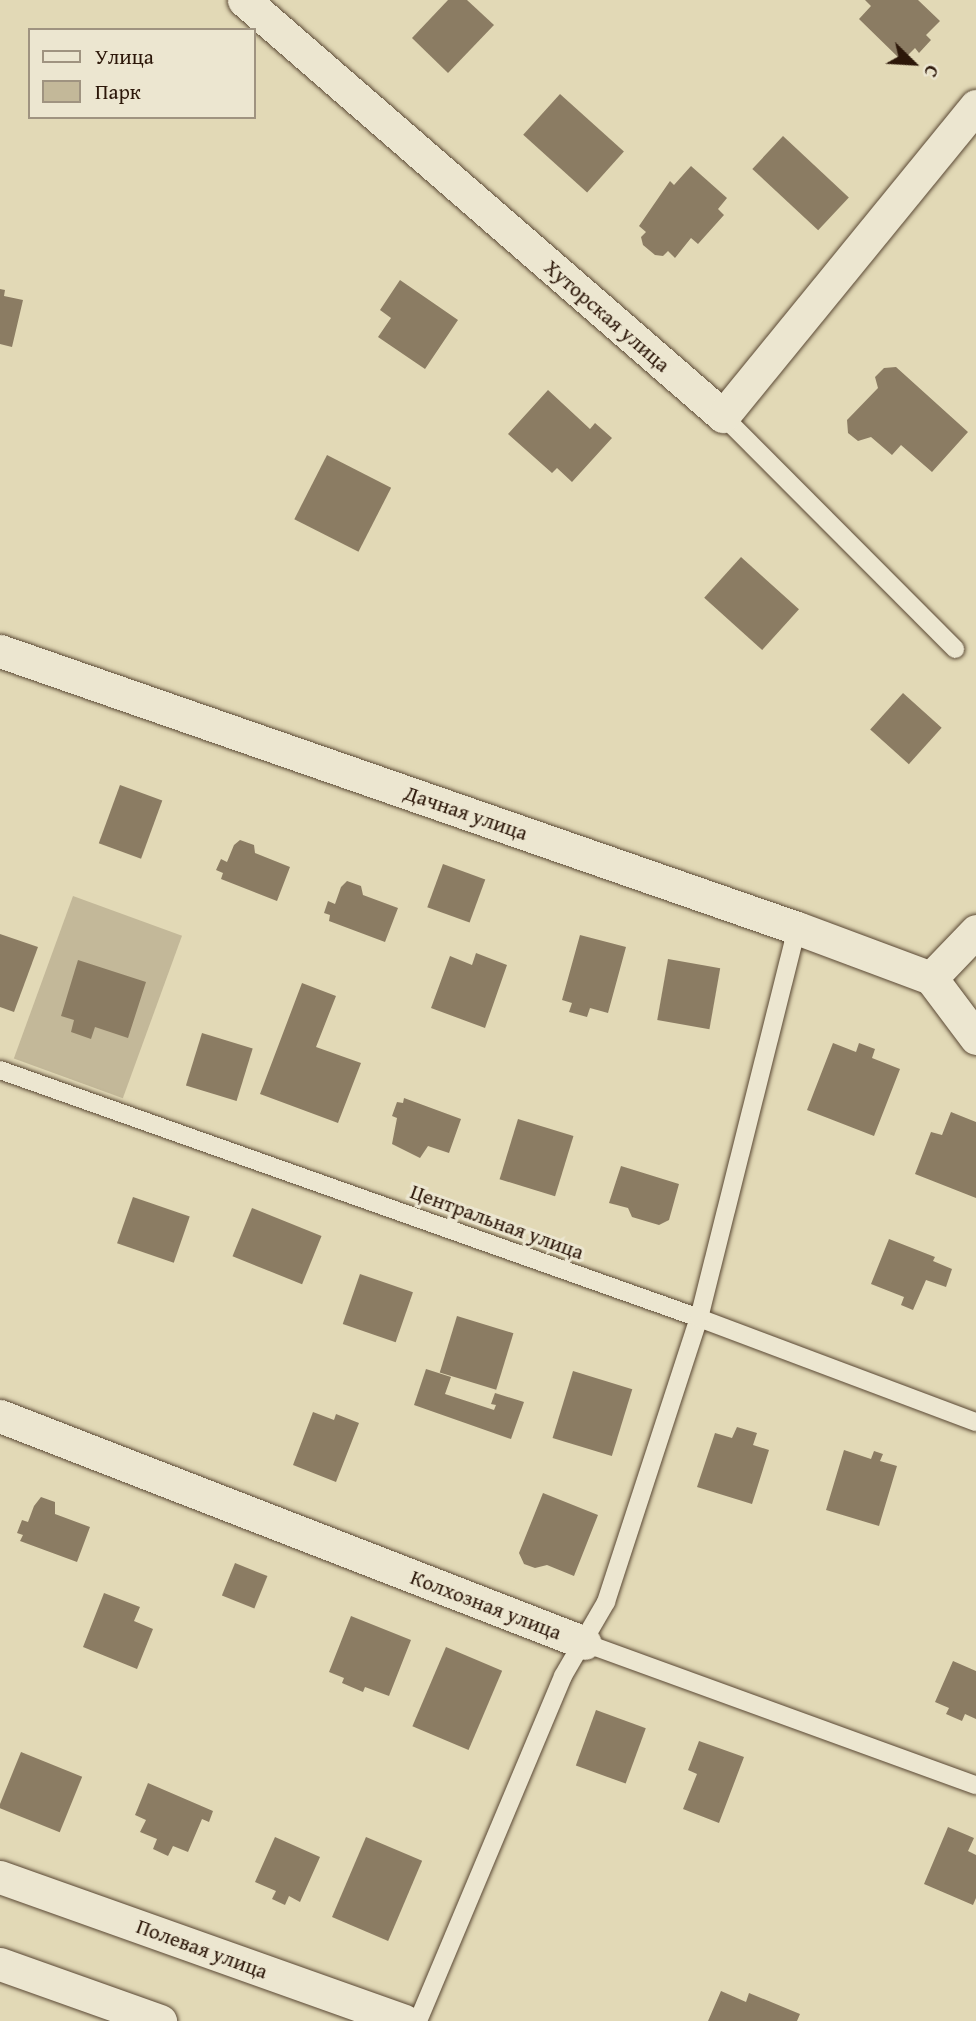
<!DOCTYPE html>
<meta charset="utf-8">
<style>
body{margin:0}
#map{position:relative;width:976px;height:2021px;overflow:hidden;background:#e2d9b6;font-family:"Gentium Book Plus",serif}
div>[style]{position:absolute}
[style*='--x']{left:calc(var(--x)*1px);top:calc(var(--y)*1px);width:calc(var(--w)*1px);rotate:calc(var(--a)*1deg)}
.green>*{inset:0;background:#c3b899;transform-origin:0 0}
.building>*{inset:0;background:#8b7c63;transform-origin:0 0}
.roads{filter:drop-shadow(0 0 2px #5a4834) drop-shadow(0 0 2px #5a4834)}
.lane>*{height:18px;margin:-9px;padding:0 9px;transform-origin:9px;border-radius:9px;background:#ece6d0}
.street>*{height:33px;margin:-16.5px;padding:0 16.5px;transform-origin:16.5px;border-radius:16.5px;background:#ece6d0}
span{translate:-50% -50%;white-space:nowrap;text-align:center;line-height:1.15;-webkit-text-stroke:6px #ece6d0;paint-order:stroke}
.street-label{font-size:21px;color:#2c1709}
.legend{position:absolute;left:28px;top:28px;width:228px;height:91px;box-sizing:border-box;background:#ece6d0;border:2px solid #9f9380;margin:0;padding:9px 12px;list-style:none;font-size:21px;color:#2c1709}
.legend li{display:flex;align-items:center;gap:14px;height:35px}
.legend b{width:35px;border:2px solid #9f9380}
.north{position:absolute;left:878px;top:28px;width:70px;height:70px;-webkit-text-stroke:5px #ece6d0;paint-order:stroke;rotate:114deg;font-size:19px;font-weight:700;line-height:28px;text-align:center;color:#2c1709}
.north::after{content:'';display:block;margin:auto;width:24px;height:32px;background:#2c1709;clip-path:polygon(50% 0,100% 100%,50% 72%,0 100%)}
</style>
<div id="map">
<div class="green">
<i style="left:73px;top:896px;width:116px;height:173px;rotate:20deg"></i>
</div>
<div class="building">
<i style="clip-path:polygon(448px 0,467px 0,494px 25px,448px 73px,412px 38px)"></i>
<i style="clip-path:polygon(865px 0,918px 0,940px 21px,926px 35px,931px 40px,919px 53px,915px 48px,902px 61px,859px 19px,871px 6px)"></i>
<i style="left:560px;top:94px;width:86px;height:55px;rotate:42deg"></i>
<i style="left:783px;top:136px;width:90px;height:45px;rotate:43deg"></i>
<i style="clip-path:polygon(691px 166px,727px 198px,718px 209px,724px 215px,698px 244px,691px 238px,675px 258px,668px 251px,663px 256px,655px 255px,643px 245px,641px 237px,646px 232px,639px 226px,670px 181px,674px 185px)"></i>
<i style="clip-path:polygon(400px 280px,458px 320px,425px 369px,378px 337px,391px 318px,380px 310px)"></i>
<i style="clip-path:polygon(0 289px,5px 290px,4px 296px,23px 300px,12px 347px,0 344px)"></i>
<i style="clip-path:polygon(896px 367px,968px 432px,932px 472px,901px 445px,892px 455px,871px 437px,858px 441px,848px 433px,847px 420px,878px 388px,875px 377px,884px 368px)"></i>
<i style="clip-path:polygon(548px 390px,590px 429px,595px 423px,612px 438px,572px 482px,557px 468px,552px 473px,508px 434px)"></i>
<i style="left:327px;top:455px;width:72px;height:72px;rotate:27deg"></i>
<i style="left:741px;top:557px;width:78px;height:55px;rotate:42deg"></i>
<i style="left:903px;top:693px;width:52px;height:49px;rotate:42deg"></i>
<i style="left:120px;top:785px;width:45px;height:62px;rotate:20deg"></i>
<i style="clip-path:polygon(240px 840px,254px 845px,255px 853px,290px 867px,277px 901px,221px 879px,223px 873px,216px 870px,221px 859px,227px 862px,234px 845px)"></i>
<i style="left:443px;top:864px;width:45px;height:46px;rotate:20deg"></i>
<i style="clip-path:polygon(347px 881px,361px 886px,363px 895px,398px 908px,385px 942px,329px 921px,330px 915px,324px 913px,328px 901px,335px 904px,341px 887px)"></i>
<i style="clip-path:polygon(0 934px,38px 947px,14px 1012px,0 1007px)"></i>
<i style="clip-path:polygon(580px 935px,626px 947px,608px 1013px,590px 1008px,587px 1017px,569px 1012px,572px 1003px,562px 1000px)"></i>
<i style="clip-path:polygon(476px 953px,507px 965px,485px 1028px,431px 1008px,450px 956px,472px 965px)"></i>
<i style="left:668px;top:959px;width:53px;height:62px;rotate:10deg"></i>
<i style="clip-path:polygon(78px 960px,146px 982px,128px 1038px,95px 1027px,91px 1039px,71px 1032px,74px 1020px,61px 1016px)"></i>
<i style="clip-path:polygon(302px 983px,336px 996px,316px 1047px,361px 1063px,338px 1123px,260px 1094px)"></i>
<i style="left:202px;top:1033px;width:53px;height:55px;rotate:17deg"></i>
<i style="clip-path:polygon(833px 1043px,856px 1052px,859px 1043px,875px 1049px,872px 1058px,900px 1069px,874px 1136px,807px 1110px)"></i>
<i style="clip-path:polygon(404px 1098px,461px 1119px,449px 1153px,428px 1146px,420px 1158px,392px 1144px,397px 1118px,392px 1116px,397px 1102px,403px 1103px)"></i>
<i style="clip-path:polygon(951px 1112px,976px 1122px,976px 1198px,915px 1174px,931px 1132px,942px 1135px)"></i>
<i style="left:518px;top:1119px;width:58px;height:63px;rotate:17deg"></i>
<i style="clip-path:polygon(621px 1166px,679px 1184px,669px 1220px,659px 1225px,632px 1217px,628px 1208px,609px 1203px)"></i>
<i style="left:133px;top:1197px;width:60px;height:49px;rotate:19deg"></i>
<i style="left:252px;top:1208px;width:75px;height:52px;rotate:22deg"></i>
<i style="clip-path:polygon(889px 1239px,935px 1257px,933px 1261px,952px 1269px,946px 1287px,926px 1280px,913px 1310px,901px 1305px,904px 1297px,871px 1284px)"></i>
<i style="left:360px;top:1274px;width:56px;height:53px;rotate:19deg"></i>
<i style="left:457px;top:1316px;width:59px;height:59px;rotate:17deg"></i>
<i style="clip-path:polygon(426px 1369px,451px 1377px,445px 1394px,494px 1410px,496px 1405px,491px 1404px,495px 1393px,524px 1402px,511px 1439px,414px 1405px)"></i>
<i style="left:573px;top:1371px;width:62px;height:70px;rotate:17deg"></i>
<i style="clip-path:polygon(313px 1412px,334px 1420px,336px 1414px,359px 1423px,336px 1482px,293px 1465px)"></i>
<i style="clip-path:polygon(737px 1427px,757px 1433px,753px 1445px,769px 1450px,752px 1504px,697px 1487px,715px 1433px,732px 1438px)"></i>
<i style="clip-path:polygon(844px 1450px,871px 1459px,874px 1451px,883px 1454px,880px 1461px,897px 1466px,879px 1526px,826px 1510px)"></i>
<i style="clip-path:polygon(543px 1493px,598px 1515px,574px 1576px,547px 1565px,535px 1568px,524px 1564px,519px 1553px)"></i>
<i style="clip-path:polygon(41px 1497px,55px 1502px,55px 1514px,90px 1527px,77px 1562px,20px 1541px,23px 1535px,17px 1533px,22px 1520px,28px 1522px,34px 1506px)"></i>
<i style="left:235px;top:1563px;width:35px;height:35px;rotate:22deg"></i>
<i style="clip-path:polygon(104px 1593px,140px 1607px,134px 1621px,153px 1629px,137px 1669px,83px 1647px)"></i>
<i style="clip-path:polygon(351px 1616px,411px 1640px,389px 1696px,365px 1687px,363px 1692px,342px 1683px,344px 1678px,329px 1672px)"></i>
<i style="left:446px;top:1647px;width:61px;height:86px;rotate:23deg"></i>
<i style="clip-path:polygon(953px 1661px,976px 1671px,976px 1719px,965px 1714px,962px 1721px,946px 1714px,949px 1708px,935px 1702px)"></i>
<i style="left:596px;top:1710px;width:53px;height:59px;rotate:20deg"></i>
<i style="clip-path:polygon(699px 1741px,744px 1757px,719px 1823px,683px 1809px,697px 1774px,688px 1770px)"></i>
<i style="left:21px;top:1752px;width:66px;height:60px;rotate:22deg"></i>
<i style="clip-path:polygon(148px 1783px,213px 1811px,209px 1822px,202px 1819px,188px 1852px,173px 1846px,168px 1856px,153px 1849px,157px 1839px,140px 1832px,146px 1820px,135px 1815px)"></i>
<i style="clip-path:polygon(948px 1827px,974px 1838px,968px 1851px,976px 1855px,976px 1898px,973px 1905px,924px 1884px)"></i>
<i style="clip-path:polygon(275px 1837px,320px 1857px,300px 1902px,289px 1896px,285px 1905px,272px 1899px,276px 1891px,255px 1882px)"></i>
<i style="left:366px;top:1837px;width:61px;height:87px;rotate:23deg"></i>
<i style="clip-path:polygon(721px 1991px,746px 2002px,749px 1993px,800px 2014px,797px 2021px,708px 2021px)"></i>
</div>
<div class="roads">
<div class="lane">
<i style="--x:723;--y:416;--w:329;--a:45.1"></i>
<i style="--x:0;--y:1070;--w:742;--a:19.53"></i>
<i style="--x:699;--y:1318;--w:296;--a:20.6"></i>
<i style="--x:585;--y:1643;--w:416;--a:20"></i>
<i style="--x:418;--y:2021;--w:374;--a:-67.2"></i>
<i style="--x:563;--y:1676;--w:86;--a:-59.8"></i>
<i style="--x:606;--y:1602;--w:299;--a:-71.9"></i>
<i style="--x:699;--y:1318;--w:402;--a:-75.9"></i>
</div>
<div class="street">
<i style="--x:244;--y:0;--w:634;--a:40.97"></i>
<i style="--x:723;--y:416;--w:400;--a:-50.8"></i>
<i style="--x:0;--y:651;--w:844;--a:19.17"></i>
<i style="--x:797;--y:928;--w:143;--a:20.5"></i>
<i style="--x:931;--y:978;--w:65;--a:-46.2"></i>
<i style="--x:931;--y:978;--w:75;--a:53.1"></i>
<i style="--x:0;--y:1416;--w:627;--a:21.21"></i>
<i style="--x:0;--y:1877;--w:429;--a:19.6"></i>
<i style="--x:0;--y:1964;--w:170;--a:19.6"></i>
</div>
</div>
<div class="street-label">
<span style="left:607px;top:316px;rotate:41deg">Хуторская улица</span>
<span style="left:466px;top:813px;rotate:19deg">Дачная улица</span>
<span style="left:497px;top:1222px;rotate:20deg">Центральная улица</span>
<span style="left:486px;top:1605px;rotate:21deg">Колхозная улица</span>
<span style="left:202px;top:1949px;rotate:20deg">Полевая улица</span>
</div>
<ul class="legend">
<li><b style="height:9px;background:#ece6d0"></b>Улица</li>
<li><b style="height:19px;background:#c3b899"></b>Парк</li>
</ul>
<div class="north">С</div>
</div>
